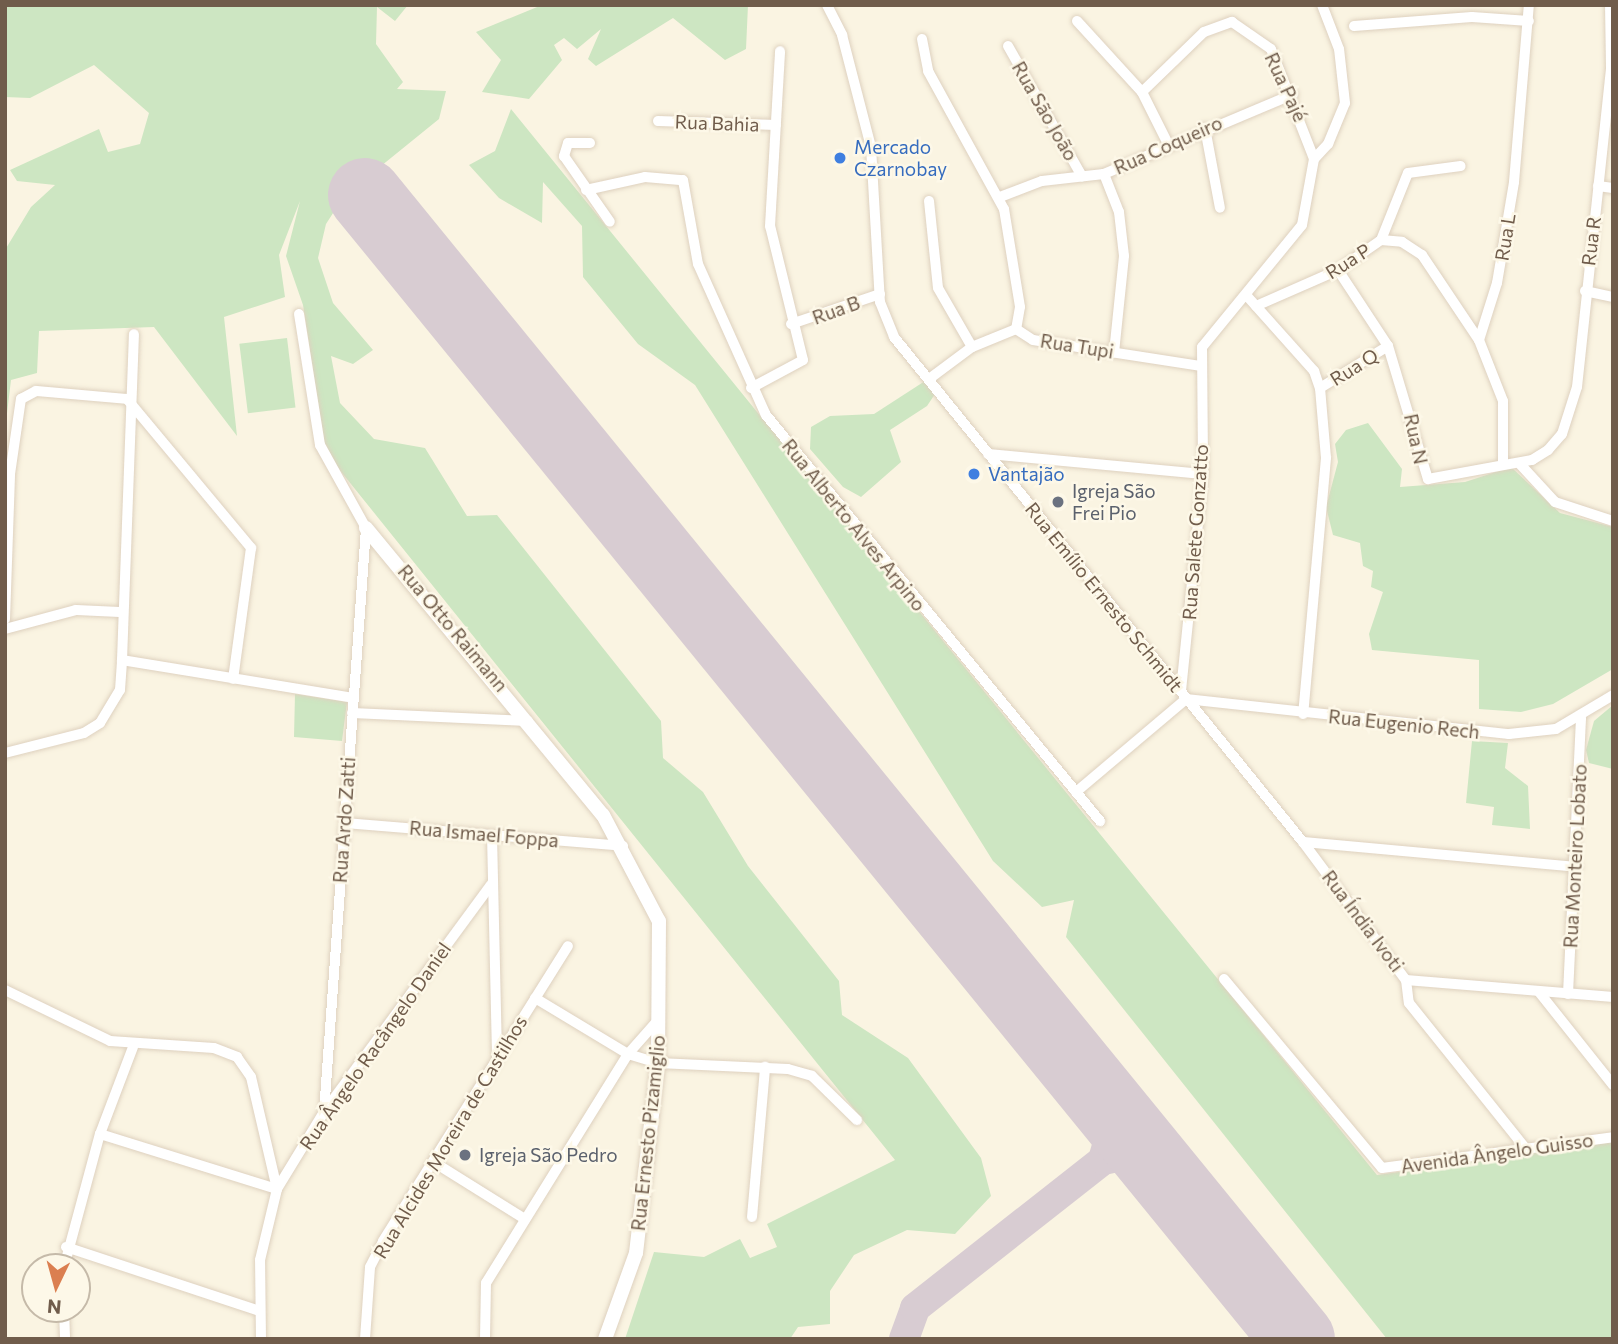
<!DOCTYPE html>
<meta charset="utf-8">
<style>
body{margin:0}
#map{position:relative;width:1618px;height:1344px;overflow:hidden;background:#faf4e2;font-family:Commissioner,sans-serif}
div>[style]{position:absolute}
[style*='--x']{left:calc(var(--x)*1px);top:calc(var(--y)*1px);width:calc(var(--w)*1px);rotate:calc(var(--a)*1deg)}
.green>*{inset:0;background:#cde6c2;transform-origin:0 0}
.taxiway>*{height:30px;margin:-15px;padding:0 15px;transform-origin:15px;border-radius:15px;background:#d8ccd2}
.runway>*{height:74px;margin:-37px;padding:0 37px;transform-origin:37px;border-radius:37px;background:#d8ccd2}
.roads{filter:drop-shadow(0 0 2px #ded1bf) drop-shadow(0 0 2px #ded1bf)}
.minor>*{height:10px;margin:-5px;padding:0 5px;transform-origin:5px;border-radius:5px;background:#fff}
.tertiary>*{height:14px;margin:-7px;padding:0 7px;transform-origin:7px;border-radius:7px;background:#fff}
.dots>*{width:19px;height:19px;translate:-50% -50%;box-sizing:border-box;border:4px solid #fdf8e8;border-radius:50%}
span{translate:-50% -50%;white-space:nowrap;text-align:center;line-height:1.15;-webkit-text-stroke:5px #fdf8e8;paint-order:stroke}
.street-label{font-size:19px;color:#705c4b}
.shop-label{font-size:19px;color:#366cbe}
.left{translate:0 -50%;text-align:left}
.worship-label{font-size:19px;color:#5b616d}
.frame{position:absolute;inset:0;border:7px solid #705c4b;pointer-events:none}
.north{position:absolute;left:21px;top:1253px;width:70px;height:70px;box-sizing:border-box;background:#fdf8e8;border:2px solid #c5baa9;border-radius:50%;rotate:185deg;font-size:19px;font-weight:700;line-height:28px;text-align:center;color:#705c4b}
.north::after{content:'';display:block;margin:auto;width:24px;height:32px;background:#db7f50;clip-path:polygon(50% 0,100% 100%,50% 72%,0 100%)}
</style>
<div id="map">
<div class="green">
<i style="clip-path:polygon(10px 5px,408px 5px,395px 21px,377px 7px,376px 44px,403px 82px,397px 89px,446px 91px,439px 119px,344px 196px,326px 224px,318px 258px,333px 303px,373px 350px,353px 364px,331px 356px,340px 403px,374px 439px,425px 448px,467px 516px,497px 515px,661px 721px,663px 758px,703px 792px,748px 866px,839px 981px,842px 1015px,908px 1058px,981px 1158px,991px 1196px,955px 1234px,907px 1230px,854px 1255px,830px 1291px,830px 1324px,798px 1327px,790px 1339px,625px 1339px,654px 1252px,704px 1257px,740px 1239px,750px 1258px,777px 1247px,767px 1224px,895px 1160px,326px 453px,303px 305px,286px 256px,300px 201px,279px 255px,285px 297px,224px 317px,237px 436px,154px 327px,39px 331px,37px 373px,11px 380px,5px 430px,5px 250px,31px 207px,55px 185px,17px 181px,10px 170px,99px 129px,108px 152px,140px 144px,149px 113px,94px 65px,30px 98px,5px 97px,5px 8px)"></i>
<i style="clip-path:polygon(542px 5px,748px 5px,746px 49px,725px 60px,673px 18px,596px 66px,588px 59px,601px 29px,577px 49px,564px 38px,554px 45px,562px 60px,529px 99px,482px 92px,501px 60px,476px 32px)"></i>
<i style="clip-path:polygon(511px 109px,1377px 1175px,1613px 1142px,1613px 1339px,1387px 1339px,1066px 937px,1074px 900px,1042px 907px,993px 861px,695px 385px,638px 344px,583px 277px,582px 226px,543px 182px,542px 223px,499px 198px,469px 165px,495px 151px)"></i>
<i style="left:287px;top:338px;width:70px;height:48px;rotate:83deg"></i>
<i style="clip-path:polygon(925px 381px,935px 394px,927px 406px,890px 430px,901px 462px,861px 497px,843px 487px,810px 449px,811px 427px,830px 416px,874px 414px)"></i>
<i style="clip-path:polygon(1368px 423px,1402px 469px,1400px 487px,1465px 482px,1511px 467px,1560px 513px,1613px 527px,1613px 669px,1553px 704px,1521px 712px,1479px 709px,1479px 660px,1372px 650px,1369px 634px,1383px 592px,1371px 587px,1373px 571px,1363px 566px,1360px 543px,1333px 535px,1326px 507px,1338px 462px,1335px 444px,1346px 430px)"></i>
<i style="clip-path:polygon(295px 694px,347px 702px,342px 741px,294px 737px)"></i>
<i style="clip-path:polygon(1613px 705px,1613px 769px,1589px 763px,1586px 750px,1594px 721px)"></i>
<i style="clip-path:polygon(1472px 741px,1508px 743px,1505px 768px,1528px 786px,1530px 829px,1492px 825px,1494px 807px,1466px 803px)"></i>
</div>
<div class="taxiway">
<i style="--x:1103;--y:1160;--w:32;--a:-74"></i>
<i style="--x:1112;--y:1129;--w:29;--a:-106"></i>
<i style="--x:904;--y:1339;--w:33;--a:-70"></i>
<i style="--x:915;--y:1308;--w:239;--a:-38.2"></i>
<i style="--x:1103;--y:1160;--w:29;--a:-12"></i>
<i style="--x:1131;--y:1154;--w:31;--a:22"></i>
</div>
<div class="runway">
<i style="--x:365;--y:195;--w:1476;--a:50.8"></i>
</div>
<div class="roads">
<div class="minor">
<i style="--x:827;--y:5;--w:34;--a:63"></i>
<i style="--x:842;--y:35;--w:116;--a:75.5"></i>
<i style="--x:871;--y:147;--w:155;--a:86.7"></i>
<i style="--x:880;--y:302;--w:38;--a:68"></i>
<i style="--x:894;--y:337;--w:650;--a:51"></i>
<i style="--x:1303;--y:842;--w:172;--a:53.3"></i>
<i style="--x:1406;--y:980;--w:23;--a:83"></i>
<i style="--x:1409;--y:1003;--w:187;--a:51.3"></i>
<i style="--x:1077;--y:21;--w:96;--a:47.5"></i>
<i style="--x:1142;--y:92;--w:56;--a:63.4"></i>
<i style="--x:1354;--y:26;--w:118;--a:-4.4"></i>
<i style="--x:1472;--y:17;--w:57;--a:4"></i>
<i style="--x:922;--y:39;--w:33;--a:79"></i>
<i style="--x:928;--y:71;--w:158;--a:61.2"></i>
<i style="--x:1004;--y:209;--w:99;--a:80.7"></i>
<i style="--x:1020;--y:307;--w:22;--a:100"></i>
<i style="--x:1008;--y:46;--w:150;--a:60.4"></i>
<i style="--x:1142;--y:92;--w:86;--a:-44.1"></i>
<i style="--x:1204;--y:32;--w:30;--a:-20"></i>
<i style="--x:1232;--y:22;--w:47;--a:34.7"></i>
<i style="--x:1271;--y:49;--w:118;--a:68.6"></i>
<i style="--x:1314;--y:159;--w:67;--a:100.3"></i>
<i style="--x:1302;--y:225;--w:158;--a:129.3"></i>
<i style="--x:1202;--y:347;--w:127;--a:89.5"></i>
<i style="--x:1203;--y:474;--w:217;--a:95.8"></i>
<i style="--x:658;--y:121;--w:118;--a:1.9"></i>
<i style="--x:1205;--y:128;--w:81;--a:79.4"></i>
<i style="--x:590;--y:143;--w:22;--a:180"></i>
<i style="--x:568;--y:143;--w:14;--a:107"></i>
<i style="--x:564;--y:156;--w:80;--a:55.1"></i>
<i style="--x:1314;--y:159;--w:21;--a:-47"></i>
<i style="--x:1328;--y:144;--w:44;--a:-67.5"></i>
<i style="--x:1345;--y:103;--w:54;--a:-96.3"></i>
<i style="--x:1339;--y:49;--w:47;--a:-111.1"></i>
<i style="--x:1104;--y:174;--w:41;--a:68.5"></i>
<i style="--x:1119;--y:212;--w:44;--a:83.5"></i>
<i style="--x:1124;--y:256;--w:97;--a:95.9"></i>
<i style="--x:1598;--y:186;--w:15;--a:8"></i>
<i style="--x:586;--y:190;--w:60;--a:-12.4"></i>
<i style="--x:645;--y:177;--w:38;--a:5"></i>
<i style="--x:683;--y:180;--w:85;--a:79.9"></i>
<i style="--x:698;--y:264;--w:166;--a:65.8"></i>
<i style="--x:766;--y:415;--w:526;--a:50.56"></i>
<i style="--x:1000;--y:197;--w:45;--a:-20.9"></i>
<i style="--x:1042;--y:181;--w:62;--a:-6.4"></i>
<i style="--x:1104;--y:174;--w:205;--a:-22.9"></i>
<i style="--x:929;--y:201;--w:87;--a:84.1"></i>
<i style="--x:938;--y:288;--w:68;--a:60"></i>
<i style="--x:1381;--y:240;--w:72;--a:-68.1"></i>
<i style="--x:1408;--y:173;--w:53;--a:-7.5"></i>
<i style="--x:1338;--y:270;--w:91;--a:56.7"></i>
<i style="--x:1388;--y:346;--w:139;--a:73.3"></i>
<i style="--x:1428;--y:479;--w:106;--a:-10.4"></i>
<i style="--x:1532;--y:460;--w:19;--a:-32"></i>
<i style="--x:1548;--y:450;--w:21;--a:-49"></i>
<i style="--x:1562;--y:434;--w:49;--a:-72.3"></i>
<i style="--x:1577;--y:387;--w:322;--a:-83.9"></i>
<i style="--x:1611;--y:67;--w:62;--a:-90.9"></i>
<i style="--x:1585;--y:291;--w:29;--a:12"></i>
<i style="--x:1247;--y:296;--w:101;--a:48.2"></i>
<i style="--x:1314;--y:371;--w:18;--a:71"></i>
<i style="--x:1320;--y:388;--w:70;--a:85.1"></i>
<i style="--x:1326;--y:458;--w:257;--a:95.1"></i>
<i style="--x:1256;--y:306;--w:90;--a:-23.7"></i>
<i style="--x:1338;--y:270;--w:52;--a:-34.9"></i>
<i style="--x:1381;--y:240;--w:21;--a:5"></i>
<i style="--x:1402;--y:242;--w:24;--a:33"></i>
<i style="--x:1422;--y:255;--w:102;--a:56.2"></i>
<i style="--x:299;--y:314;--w:133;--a:80.9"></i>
<i style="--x:320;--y:445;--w:95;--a:61"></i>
<i style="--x:366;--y:528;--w:586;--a:94.11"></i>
<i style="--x:791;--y:324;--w:94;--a:-18.6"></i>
<i style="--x:1016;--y:329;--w:20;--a:33"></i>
<i style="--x:1033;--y:340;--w:169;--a:8.8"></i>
<i style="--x:929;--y:379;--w:54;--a:-36.7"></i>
<i style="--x:972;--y:347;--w:48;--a:-22.2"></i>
<i style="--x:751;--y:388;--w:59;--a:-28.3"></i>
<i style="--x:803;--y:360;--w:138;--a:-103.8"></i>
<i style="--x:770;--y:226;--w:175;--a:-86.7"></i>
<i style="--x:1320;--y:388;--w:80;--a:-31.7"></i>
<i style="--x:127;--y:399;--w:194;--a:50.2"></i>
<i style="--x:251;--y:548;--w:132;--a:97.8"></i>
<i style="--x:988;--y:454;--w:216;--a:5.3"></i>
<i style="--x:1503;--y:461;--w:60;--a:-90"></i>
<i style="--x:1503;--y:401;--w:66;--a:-111.5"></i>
<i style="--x:1479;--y:340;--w:60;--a:-72.5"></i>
<i style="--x:1497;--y:283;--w:102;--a:-80.4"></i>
<i style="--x:1514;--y:182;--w:178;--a:-85.2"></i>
<i style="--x:1519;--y:463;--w:53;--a:47.3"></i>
<i style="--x:1555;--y:502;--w:61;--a:18.1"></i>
<i style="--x:5;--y:619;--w:145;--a:-88"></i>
<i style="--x:10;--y:474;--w:76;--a:-81.7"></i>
<i style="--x:21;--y:399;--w:17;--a:-28"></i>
<i style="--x:36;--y:391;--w:91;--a:5"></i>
<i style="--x:5;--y:629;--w:73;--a:-15"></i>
<i style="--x:76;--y:610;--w:44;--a:2.6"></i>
<i style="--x:122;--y:660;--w:326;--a:-87.9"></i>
<i style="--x:1186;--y:699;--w:325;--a:6.2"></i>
<i style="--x:1509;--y:734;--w:47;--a:-6.1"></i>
<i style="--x:1556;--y:729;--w:66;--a:-30.8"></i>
<i style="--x:352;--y:713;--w:176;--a:2.6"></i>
<i style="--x:5;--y:753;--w:81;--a:-14.2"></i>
<i style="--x:84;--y:733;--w:19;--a:-32"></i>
<i style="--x:100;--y:723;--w:39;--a:-59"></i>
<i style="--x:120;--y:690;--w:30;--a:-86"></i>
<i style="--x:122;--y:660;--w:234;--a:9.3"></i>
<i style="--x:1076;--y:792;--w:144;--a:-40.2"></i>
<i style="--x:345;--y:823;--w:279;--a:4.7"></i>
<i style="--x:492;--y:835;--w:222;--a:88.7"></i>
<i style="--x:1303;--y:842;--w:275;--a:5.2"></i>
<i style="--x:1224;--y:979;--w:246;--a:50.1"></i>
<i style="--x:1382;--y:1168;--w:233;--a:-7.6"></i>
<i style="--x:1406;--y:980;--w:208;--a:4.7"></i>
<i style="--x:5;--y:990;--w:117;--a:25.9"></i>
<i style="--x:110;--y:1041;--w:104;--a:3.9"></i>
<i style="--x:214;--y:1048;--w:25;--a:21"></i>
<i style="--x:237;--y:1057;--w:24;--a:55"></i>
<i style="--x:251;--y:1077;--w:115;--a:76.9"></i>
<i style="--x:1539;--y:992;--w:119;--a:51.5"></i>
<i style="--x:1568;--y:994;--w:277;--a:-87.3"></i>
<i style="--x:535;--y:998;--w:109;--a:31.1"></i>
<i style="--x:628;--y:1054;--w:31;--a:17"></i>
<i style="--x:658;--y:1063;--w:130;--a:2.6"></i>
<i style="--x:788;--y:1069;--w:25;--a:16"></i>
<i style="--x:812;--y:1076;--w:63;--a:44.4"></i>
<i style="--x:100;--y:1134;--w:185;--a:17.3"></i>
<i style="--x:435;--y:1163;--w:106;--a:31.9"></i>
<i style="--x:752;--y:1217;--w:151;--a:-85"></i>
<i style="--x:66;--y:1247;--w:204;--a:18.3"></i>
<i style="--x:64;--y:1267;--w:138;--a:-74.9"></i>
<i style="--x:100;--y:1134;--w:93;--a:-69.2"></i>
<i style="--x:64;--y:1309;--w:30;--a:88"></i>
<i style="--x:261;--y:1339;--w:79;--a:-90.7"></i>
<i style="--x:260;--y:1260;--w:73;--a:-76.5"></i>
<i style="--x:277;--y:1189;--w:90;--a:-58.6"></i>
<i style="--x:324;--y:1112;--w:282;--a:-53.7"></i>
<i style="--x:365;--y:1339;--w:72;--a:-86"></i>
<i style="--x:370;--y:1267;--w:29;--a:-63"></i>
<i style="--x:383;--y:1241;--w:348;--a:-57.9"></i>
<i style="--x:485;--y:1339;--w:56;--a:-89"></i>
<i style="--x:486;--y:1283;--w:269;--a:-58.2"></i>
<i style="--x:628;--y:1054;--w:47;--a:-48.5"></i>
</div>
<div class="tertiary">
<i style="--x:366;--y:528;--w:372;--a:50.5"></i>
<i style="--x:603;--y:815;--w:120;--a:62.2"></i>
<i style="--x:659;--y:921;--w:142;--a:90.4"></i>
<i style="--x:658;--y:1063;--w:191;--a:96.6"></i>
<i style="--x:636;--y:1253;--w:91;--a:109.8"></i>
</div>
</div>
<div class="dots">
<i style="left:840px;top:158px;background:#3f7fe0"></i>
<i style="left:974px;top:474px;background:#3f7fe0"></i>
<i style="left:1058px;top:502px;background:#6b7280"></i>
<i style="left:465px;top:1155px;background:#6b7280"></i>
</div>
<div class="street-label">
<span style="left:1286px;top:87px;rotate:65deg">Rua Pajé</span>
<span style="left:1045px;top:111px;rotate:60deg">Rua São João</span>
<span style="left:717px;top:123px;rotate:2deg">Rua Bahia</span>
<span style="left:1168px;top:145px;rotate:-24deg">Rua Coqueiro</span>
<span style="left:1505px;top:237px;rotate:-81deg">Rua L</span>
<span style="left:1591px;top:241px;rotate:-83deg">Rua R</span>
<span style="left:1348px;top:261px;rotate:-32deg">Rua P</span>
<span style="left:836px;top:310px;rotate:-20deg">Rua B</span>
<span style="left:1077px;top:346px;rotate:9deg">Rua Tupi</span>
<span style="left:1354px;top:367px;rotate:-32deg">Rua Q</span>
<span style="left:1416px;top:439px;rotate:78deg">Rua N</span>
<span style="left:854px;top:525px;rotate:51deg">Rua Alberto Alves Arpino</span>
<span style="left:1195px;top:532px;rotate:-86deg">Rua Salete Gonzatto</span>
<span style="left:1104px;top:597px;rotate:51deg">Rua Emílio Ernesto Schmidt</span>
<span style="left:453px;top:628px;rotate:50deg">Rua Otto Raimann</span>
<span style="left:1404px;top:724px;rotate:6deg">Rua Eugenio Rech</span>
<span style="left:344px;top:820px;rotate:-86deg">Rua Ardo Zatti</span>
<span style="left:484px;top:834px;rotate:5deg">Rua Ismael Foppa</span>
<span style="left:1575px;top:856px;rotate:-87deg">Rua Monteiro Lobato</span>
<span style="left:1363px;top:921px;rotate:53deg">Rua Índia Ivoti</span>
<span style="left:375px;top:1046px;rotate:-55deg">Rua Ângelo Racângelo Daniel</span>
<span style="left:648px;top:1133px;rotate:-84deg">Rua Ernesto Pizamiglio</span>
<span style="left:450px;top:1137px;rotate:-59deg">Rua Alcides Moreira de Castilhos</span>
<span style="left:1497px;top:1153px;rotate:-8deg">Avenida Ângelo Guisso</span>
</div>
<div class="shop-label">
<span class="left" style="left:854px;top:158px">Mercado<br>Czarnobay</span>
<span class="left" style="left:988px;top:474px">Vantajão</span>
</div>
<div class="worship-label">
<span class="left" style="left:1072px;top:502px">Igreja São<br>Frei Pio</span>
<span class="left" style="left:479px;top:1155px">Igreja São Pedro</span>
</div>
<div class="frame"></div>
<div class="north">N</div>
</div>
